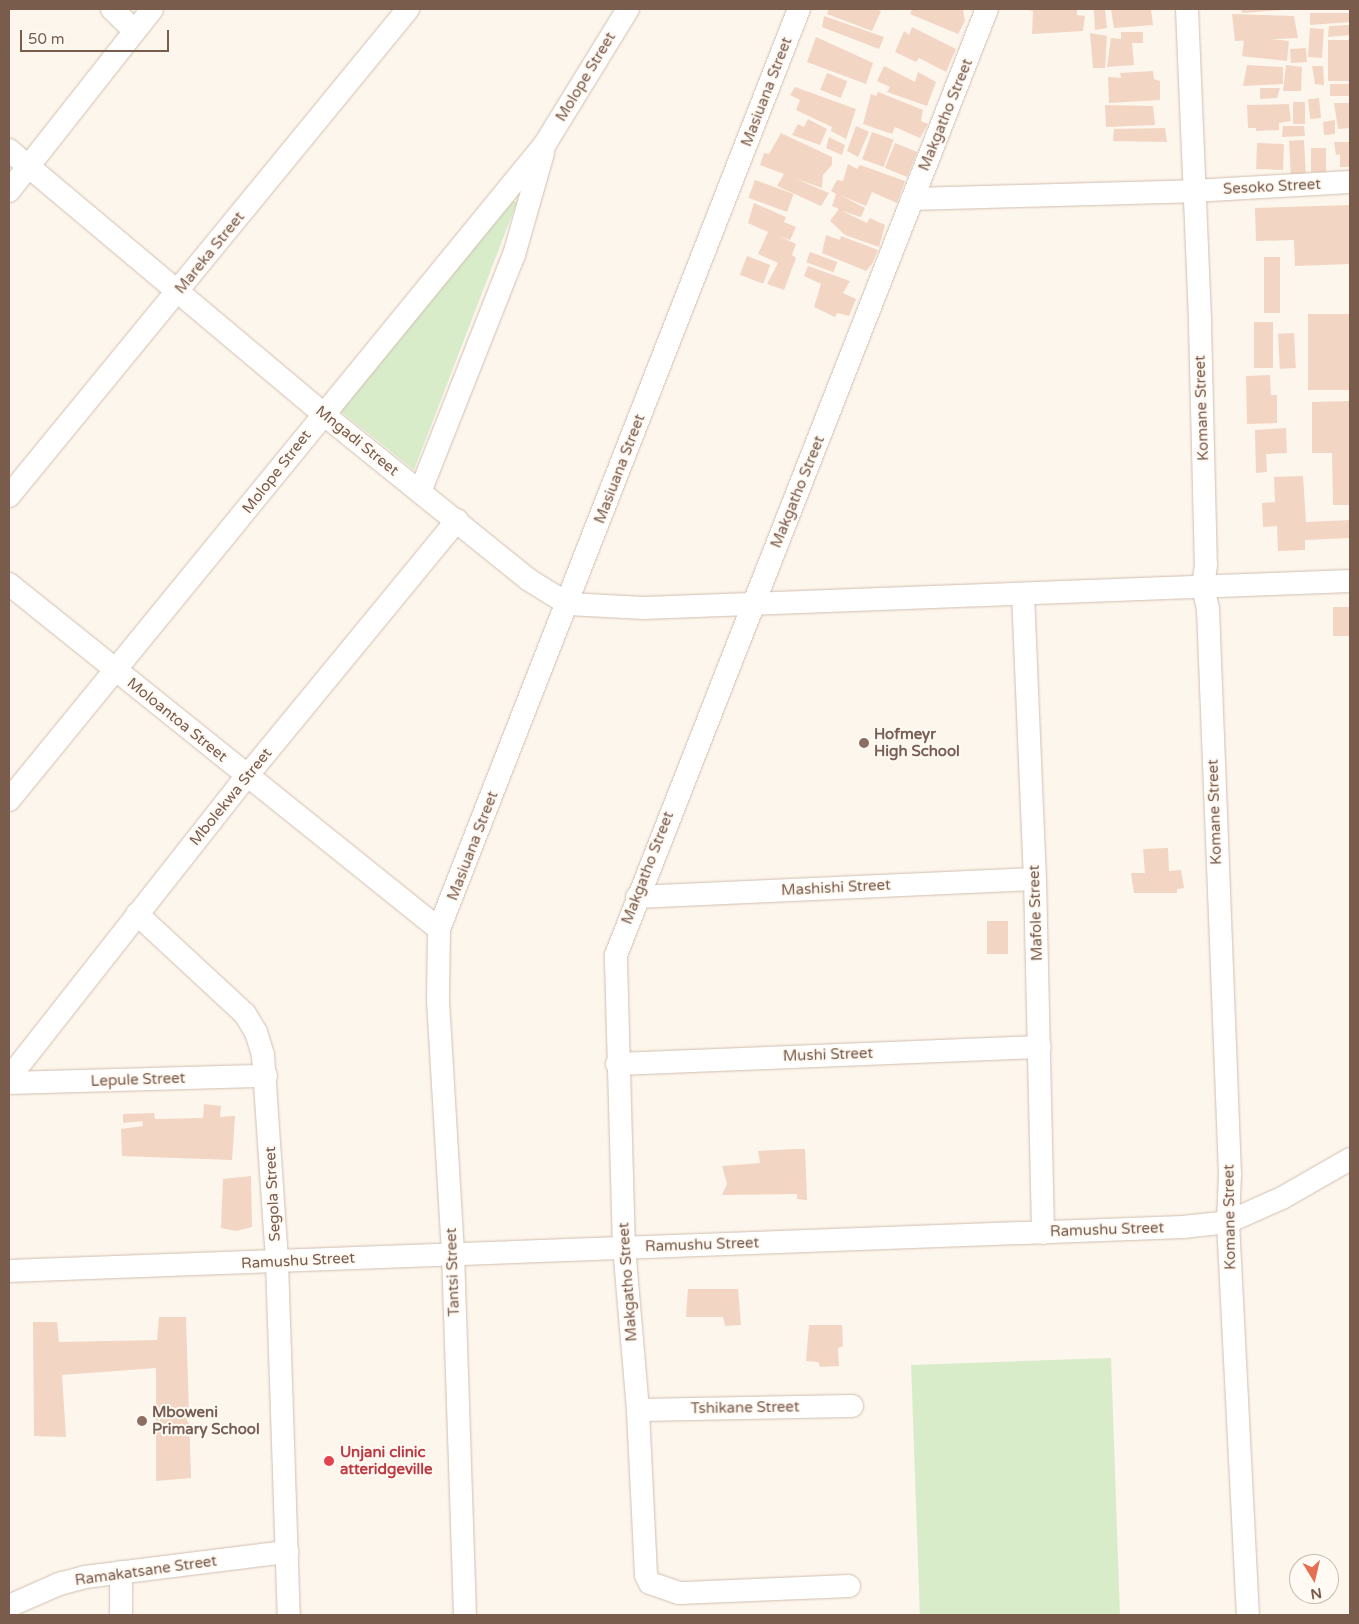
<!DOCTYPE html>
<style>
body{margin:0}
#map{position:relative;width:1359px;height:1624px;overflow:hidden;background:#fdf6ec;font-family:"Varela Round",sans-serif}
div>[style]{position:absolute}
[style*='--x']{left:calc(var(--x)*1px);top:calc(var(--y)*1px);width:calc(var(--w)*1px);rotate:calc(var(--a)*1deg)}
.green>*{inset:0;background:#d8ecc9;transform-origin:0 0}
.building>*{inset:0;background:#f3d5c3;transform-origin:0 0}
.roads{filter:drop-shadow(0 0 1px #d1beb0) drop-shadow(0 0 1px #d1beb0)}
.minor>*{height:22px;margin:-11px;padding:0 11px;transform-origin:11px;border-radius:11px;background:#fff}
.dots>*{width:14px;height:14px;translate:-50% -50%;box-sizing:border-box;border:2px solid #fffaf3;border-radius:50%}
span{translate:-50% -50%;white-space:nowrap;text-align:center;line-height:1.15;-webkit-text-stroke:4px #fffaf3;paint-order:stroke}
.street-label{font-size:15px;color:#7a5c4d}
.education-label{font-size:15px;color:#785e54;font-weight:700}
.left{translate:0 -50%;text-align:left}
.health-label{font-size:15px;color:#be3a42;font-weight:700}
.frame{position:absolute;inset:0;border:10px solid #7a5c4d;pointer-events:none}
.north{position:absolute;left:1289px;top:1554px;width:50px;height:50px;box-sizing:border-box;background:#fffaf3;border:1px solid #cabbb1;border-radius:50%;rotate:171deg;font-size:14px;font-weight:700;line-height:20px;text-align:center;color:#7a5c4d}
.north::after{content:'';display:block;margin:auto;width:18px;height:22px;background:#e76f51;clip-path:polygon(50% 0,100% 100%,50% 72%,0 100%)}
.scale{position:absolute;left:20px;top:30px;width:149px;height:22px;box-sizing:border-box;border:2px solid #7a5c4d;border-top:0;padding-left:6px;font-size:15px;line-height:18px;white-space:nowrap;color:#7a5c4d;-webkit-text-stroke:4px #fffaf3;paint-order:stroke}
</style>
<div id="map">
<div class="green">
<i style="clip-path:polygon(509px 200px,517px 202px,414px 470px,339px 410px)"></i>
<i style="left:1111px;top:1358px;width:257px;height:200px;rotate:88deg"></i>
</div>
<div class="building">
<i style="clip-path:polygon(829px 9px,874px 9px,881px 11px,872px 31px,827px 14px)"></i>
<i style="clip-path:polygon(912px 9px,963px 9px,965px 21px,958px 34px,910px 14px)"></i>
<i style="clip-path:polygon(1023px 9px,1077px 9px,1077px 15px,1085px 16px,1083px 31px,1032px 34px,1033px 11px)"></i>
<i style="clip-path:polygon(1094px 9px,1105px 9px,1107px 28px,1095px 30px)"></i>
<i style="clip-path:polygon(1111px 9px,1151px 9px,1153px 25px,1114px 28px)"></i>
<i style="clip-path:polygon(1241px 9px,1296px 9px,1242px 13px)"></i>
<i style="clip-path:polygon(1310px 13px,1350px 13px,1350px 22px,1310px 25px)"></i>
<i style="clip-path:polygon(1232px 14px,1294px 16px,1298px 38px,1235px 41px)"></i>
<i style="clip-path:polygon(824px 16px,884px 37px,879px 49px,822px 27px)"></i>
<i style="clip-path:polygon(1350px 25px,1350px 35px,1328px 37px,1329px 26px)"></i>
<i style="clip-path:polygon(912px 27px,956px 49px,946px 72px,919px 58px,916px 62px,895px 52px,904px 31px,909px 35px)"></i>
<i style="left:1310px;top:28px;width:14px;height:29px;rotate:4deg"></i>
<i style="clip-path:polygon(1121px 32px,1143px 32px,1143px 43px,1132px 43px,1134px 65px,1107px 67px,1111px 38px,1121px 39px)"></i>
<i style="clip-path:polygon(1090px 33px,1107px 36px,1105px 68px,1093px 68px)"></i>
<i style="clip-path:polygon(816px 37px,873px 63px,866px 84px,807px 62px)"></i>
<i style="left:1350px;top:40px;width:41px;height:22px;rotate:90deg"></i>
<i style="left:1289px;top:41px;width:20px;height:45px;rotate:96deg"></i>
<i style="left:1306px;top:48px;width:14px;height:16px;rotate:86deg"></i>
<i style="clip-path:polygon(1247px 65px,1283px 67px,1283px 84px,1243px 86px)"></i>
<i style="clip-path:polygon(1286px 65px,1302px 67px,1301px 91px,1283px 91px)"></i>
<i style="clip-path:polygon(884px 66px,915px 82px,918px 72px,936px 82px,927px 106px,887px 92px,890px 87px,877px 81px)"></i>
<i style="clip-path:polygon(1312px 66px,1323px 66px,1324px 85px,1315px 84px)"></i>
<i style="clip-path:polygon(1153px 71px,1154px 79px,1160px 81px,1160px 100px,1109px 103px,1108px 77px,1121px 78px,1120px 73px)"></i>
<i style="left:827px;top:73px;width:22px;height:18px;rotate:22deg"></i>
<i style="left:1350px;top:84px;width:12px;height:20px;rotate:90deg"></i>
<i style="clip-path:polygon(795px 87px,856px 109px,846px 139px,831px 131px,832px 127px,796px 110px,800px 100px,790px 95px)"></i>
<i style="clip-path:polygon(1260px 88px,1280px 88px,1277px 98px,1260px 99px)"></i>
<i style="clip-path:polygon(878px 92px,923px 110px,921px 121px,928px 124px,920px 138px,895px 127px,892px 134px,863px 124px,871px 94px,876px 96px)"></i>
<i style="left:1319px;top:98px;width:20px;height:11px;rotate:84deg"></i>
<i style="left:1293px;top:102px;width:12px;height:22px"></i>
<i style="clip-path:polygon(1334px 103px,1350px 103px,1350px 128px,1338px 129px)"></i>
<i style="clip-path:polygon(1289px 104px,1291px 121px,1279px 123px,1279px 130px,1256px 131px,1256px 128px,1248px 128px,1247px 105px)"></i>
<i style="clip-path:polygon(1105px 105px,1153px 106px,1155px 125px,1106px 127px)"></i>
<i style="clip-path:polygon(808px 119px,827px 129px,820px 145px,792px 135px,798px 124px,804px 127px)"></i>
<i style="clip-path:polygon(1335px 120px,1335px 134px,1324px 135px,1323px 122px)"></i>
<i style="clip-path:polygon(856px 126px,869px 132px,858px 157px,847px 151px)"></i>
<i style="clip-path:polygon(1283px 126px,1304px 126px,1305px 136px,1282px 137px)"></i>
<i style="clip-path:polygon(1165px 128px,1167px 142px,1113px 141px,1114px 129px)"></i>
<i style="left:872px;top:132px;width:23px;height:29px;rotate:20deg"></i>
<i style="clip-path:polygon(781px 133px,832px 157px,832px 165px,823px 175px,822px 188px,794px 178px,829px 193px,821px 206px,777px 186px,784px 174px,760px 165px,764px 153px,769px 154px)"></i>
<i style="clip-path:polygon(829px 137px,845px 145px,842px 155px,826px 148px)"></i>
<i style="left:1304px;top:140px;width:37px;height:15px;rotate:87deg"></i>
<i style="clip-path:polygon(1334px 142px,1350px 142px,1350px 167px,1340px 167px,1340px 154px,1336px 155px)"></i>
<i style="left:895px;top:143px;width:24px;height:27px;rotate:22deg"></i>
<i style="left:1257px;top:143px;width:27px;height:26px;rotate:2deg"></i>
<i style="left:1311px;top:148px;width:15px;height:24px"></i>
<i style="clip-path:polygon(848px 164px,857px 169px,860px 165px,905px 181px,897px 203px,872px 192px,866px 206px,840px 195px,865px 208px,861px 217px,842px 211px,867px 223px,870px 218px,885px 225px,879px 247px,845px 235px,830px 221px,839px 209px,832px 206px,836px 194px,831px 191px,837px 180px,843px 181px)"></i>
<i style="left:755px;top:180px;width:41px;height:19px;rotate:20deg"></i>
<i style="clip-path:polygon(754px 203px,786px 217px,784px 222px,796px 227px,790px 240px,779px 236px,796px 244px,792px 255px,796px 258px,784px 290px,767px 284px,778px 263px,758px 254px,768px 232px,748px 223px)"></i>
<i style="clip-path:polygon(1350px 205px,1350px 264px,1295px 266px,1294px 240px,1256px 241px,1255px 208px)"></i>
<i style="clip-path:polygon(826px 235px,840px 240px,841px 236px,878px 250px,872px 264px,866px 271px,822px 253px)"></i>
<i style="left:810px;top:252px;width:29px;height:11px;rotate:20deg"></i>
<i style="left:747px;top:256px;width:25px;height:20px;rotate:21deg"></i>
<i style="left:1264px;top:257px;width:16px;height:56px"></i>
<i style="clip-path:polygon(808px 266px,850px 281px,843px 293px,856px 299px,849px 316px,837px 313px,835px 317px,814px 307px,821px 284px,804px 276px)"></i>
<i style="left:1350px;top:314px;width:76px;height:42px;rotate:90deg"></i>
<i style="left:1254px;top:322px;width:19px;height:46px"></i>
<i style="left:1294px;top:333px;width:35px;height:16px;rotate:87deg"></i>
<i style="clip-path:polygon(1270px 375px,1271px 395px,1277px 395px,1277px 423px,1247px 424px,1246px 376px)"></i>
<i style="clip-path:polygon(1350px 401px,1350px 505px,1333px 505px,1332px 453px,1312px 453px,1312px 402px)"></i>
<i style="clip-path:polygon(1286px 428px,1287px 453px,1266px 454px,1267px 472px,1256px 473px,1255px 430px)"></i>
<i style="clip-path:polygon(1303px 476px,1306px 522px,1350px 520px,1350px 538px,1305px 540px,1305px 550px,1278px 551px,1277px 526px,1263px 527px,1262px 503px,1275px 502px,1274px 477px)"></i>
<i style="left:1350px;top:607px;width:29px;height:17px;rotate:90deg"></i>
<i style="clip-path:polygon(1168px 848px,1169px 871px,1181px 870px,1184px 888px,1177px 889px,1177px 893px,1134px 893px,1131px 873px,1145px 873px,1143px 849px)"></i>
<i style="left:987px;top:921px;width:21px;height:33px"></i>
<i style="clip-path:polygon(204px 1104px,221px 1106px,220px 1117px,235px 1116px,232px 1160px,122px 1156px,121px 1129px,143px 1126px,142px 1121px,123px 1123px,123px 1114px,154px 1113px,155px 1119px,203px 1118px)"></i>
<i style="clip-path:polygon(795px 1149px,805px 1149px,807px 1200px,797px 1199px,797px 1194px,722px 1195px,727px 1184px,722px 1166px,760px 1163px,758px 1151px)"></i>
<i style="clip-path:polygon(251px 1176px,252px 1227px,236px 1231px,221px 1228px,223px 1179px)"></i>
<i style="clip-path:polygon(688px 1289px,738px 1289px,741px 1325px,725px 1326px,723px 1317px,686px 1317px)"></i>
<i style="clip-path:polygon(159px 1317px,186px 1317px,191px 1478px,156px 1481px,156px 1368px,62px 1375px,66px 1437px,34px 1436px,33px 1322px,57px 1322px,59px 1342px,157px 1340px)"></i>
<i style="clip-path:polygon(809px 1325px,842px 1325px,843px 1346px,838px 1348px,839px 1366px,820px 1367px,818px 1362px,806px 1361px)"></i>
</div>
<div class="roads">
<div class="minor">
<i style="--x:112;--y:9;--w:30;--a:44"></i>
<i style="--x:1187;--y:9;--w:316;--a:87.6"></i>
<i style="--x:1200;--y:325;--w:240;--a:88.6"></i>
<i style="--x:1206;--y:565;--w:22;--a:98"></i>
<i style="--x:1203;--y:587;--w:23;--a:77"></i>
<i style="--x:1208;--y:609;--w:565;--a:87.77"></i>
<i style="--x:1230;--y:1174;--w:48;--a:92.4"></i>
<i style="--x:1228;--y:1222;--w:394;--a:87.1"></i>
<i style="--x:9;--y:150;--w:409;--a:40"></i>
<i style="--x:322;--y:413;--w:266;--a:38.9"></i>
<i style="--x:529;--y:580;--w:46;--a:31.6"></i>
<i style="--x:568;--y:604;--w:76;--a:3"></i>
<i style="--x:644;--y:608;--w:707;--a:-2.19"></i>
<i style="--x:9;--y:191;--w:231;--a:-51.8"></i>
<i style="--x:912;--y:199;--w:281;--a:-1.6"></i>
<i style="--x:1193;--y:191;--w:157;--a:-3.3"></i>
<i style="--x:420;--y:492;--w:255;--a:-68.4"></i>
<i style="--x:514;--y:255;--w:106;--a:-74.1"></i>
<i style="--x:9;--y:496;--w:630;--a:-50.67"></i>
<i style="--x:9;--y:584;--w:551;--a:38.74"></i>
<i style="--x:1023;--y:594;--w:285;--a:87.6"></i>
<i style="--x:1035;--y:879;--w:354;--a:88.7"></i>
<i style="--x:9;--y:800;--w:847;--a:-50.75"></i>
<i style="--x:545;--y:144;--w:158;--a:-58.4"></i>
<i style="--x:637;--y:897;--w:398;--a:-2.6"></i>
<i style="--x:137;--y:914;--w:147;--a:42.8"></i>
<i style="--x:245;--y:1014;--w:21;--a:59"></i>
<i style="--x:256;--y:1032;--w:24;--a:73"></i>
<i style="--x:263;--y:1055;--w:207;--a:86.1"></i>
<i style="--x:277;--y:1262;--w:353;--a:88.1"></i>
<i style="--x:617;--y:1064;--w:423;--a:-2.3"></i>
<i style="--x:9;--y:1078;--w:385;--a:-51.8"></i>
<i style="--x:247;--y:776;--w:331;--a:-50.6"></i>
<i style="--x:9;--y:1083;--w:257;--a:-1.6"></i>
<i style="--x:9;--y:1271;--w:1175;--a:-2.15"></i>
<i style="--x:1183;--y:1227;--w:45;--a:-6.3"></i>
<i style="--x:1228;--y:1222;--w:59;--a:-24"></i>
<i style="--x:1282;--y:1198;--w:78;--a:-29.8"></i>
<i style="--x:638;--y:1410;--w:214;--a:-1.1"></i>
<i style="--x:849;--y:1586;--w:170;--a:177.6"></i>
<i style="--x:679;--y:1593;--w:31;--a:-161"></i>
<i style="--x:650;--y:1583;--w:9;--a:-117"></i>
<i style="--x:646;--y:1575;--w:165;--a:-92.8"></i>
<i style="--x:638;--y:1410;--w:163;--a:-94.9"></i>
<i style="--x:624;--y:1248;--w:293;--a:-91.6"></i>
<i style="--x:616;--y:955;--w:1016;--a:-68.59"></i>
<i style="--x:9;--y:1606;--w:55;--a:-23.7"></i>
<i style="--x:59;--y:1584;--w:27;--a:-15"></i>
<i style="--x:85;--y:1577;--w:204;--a:-7.1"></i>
<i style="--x:121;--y:1615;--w:43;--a:-90"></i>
<i style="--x:465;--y:1615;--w:362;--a:-91.9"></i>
<i style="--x:453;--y:1253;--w:253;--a:-93.4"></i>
<i style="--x:438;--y:1000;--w:71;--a:-89.2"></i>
<i style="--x:439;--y:929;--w:988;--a:-68.63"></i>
</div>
</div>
<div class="dots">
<i style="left:864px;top:743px;background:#8d6e63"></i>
<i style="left:142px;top:1421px;background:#8d6e63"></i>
<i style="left:329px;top:1461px;background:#e0444e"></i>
</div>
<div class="street-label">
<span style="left:586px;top:77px;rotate:-59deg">Molope Street</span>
<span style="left:767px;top:92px;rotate:-69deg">Masiuana Street</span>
<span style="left:946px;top:115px;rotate:-68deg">Makgatho Street</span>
<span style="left:1272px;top:187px;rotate:-3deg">Sesoko Street</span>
<span style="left:210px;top:253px;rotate:-51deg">Mareka Street</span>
<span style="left:1202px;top:408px;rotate:-92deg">Komane Street</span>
<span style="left:357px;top:441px;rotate:39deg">Mngadi Street</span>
<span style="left:620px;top:469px;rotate:-69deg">Masiuana Street</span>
<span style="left:277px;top:472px;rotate:-52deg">Molope Street</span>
<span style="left:798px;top:492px;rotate:-68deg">Makgatho Street</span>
<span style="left:177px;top:720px;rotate:39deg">Moloantoa Street</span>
<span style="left:231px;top:797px;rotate:-51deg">Mbolekwa Street</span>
<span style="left:1215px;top:812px;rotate:-92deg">Komane Street</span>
<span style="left:473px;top:846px;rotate:-69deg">Masiuana Street</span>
<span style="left:648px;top:868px;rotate:-69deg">Makgatho Street</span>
<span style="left:836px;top:888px;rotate:-3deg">Mashishi Street</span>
<span style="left:1036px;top:913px;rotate:-92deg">Mafole Street</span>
<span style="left:828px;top:1055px;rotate:-2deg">Mushi Street</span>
<span style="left:138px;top:1080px;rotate:-2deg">Lepule Street</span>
<span style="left:273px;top:1194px;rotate:-93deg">Segola Street</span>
<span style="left:1230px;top:1217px;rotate:-91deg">Komane Street</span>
<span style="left:1107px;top:1230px;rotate:-2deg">Ramushu Street</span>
<span style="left:702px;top:1245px;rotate:-2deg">Ramushu Street</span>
<span style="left:298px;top:1261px;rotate:-3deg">Ramushu Street</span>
<span style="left:453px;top:1272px;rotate:-92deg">Tantsi Street</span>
<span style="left:628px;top:1282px;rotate:-94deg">Makgatho Street</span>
<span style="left:745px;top:1408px;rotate:-1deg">Tshikane Street</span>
<span style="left:146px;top:1571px;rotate:-8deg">Ramakatsane Street</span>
</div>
<div class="education-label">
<span class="left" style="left:874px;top:743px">Hofmeyr<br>High School</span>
<span class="left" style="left:152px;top:1421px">Mboweni<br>Primary School</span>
</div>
<div class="health-label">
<span class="left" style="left:340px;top:1461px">Unjani clinic<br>atteridgeville</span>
</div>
<div class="frame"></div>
<div class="north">N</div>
<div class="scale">50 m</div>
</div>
